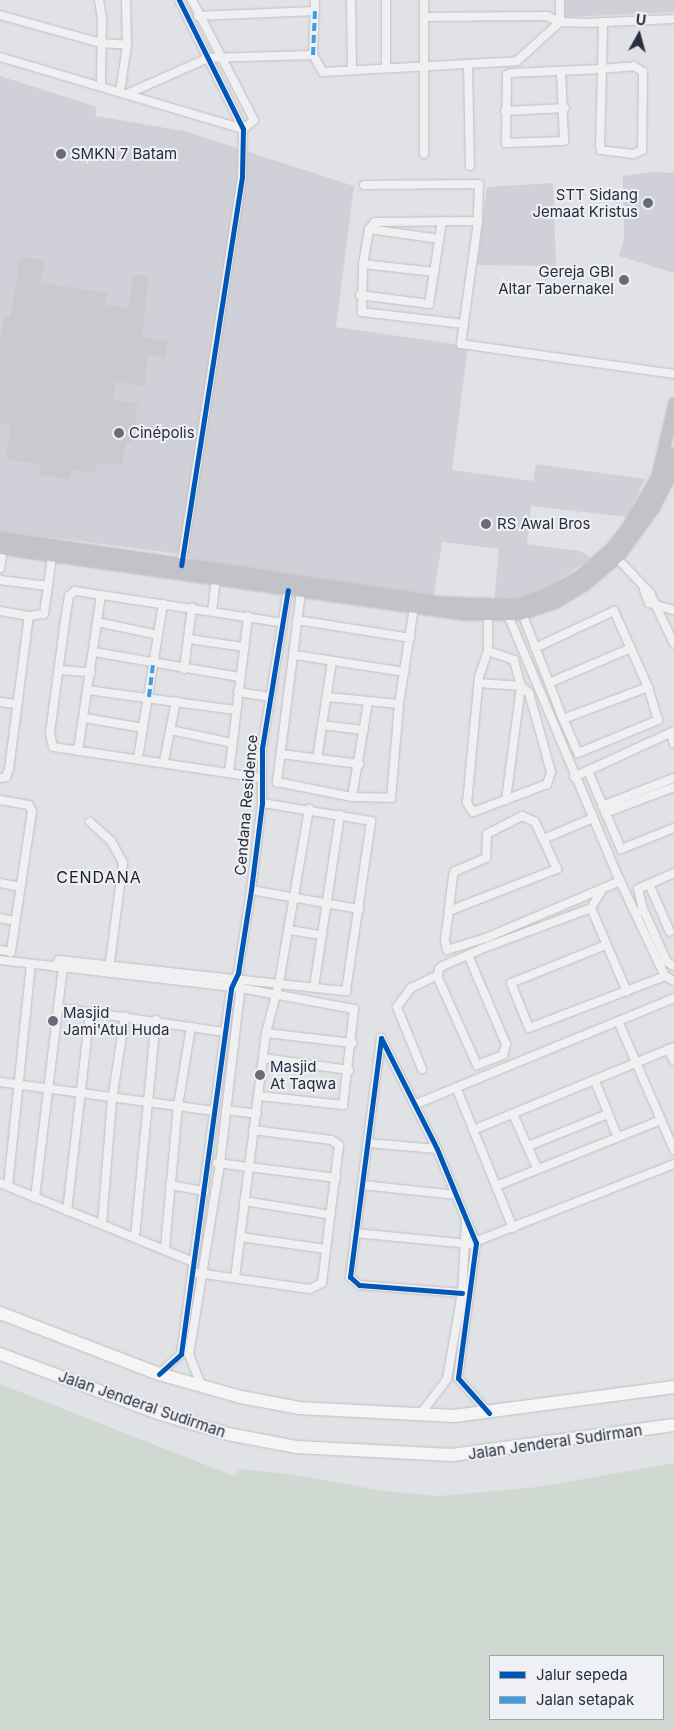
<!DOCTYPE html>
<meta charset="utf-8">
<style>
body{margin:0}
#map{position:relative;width:674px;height:1730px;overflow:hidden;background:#e1e2e5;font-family:Inter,sans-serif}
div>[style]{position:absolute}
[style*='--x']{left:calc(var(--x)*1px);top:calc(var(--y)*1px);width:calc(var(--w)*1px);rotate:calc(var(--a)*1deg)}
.built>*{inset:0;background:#d0d1d8}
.green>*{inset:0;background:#d0d9d1}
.building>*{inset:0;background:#c9cace}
.roads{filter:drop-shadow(0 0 1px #bfc0c3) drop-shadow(0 0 1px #bfc0c3)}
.minor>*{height:8px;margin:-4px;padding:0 4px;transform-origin:4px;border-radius:4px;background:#f0f0f3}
.secondary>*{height:11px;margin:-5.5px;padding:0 5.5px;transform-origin:5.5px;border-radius:5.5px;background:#c2c3c8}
.trunk>*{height:12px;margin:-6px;padding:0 6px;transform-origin:6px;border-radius:6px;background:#f5f5f6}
.quiet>*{height:4px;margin-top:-2px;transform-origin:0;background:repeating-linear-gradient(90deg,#3d9de3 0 8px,transparent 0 12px)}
.cycleway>*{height:5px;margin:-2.5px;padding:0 2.5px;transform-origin:2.5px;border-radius:2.5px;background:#0057b8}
.dots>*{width:14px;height:14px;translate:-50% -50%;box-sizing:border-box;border:2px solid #eff0f5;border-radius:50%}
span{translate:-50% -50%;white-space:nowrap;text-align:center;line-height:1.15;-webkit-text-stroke:4px #eff0f5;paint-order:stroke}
.poi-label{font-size:15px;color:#292d3d}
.left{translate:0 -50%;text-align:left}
.right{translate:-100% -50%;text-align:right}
.street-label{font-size:15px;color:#292d3d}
.neighbourhood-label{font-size:16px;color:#1c1f2e;letter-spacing:1px}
.legend{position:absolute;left:489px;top:1655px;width:175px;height:65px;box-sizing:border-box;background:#eff0f5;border:1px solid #a0a2ab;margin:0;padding:6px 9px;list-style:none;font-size:15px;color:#292d3d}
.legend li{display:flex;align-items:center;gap:10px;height:25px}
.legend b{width:25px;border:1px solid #a0a2ab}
.north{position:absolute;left:614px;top:10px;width:50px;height:50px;-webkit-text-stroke:4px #eff0f5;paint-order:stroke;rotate:7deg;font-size:14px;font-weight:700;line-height:20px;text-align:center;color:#292d3d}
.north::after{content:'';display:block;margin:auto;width:18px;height:22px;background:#292d3d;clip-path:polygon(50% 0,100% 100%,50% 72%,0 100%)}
</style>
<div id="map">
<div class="built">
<i style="clip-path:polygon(565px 0,674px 0,674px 12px,565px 17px)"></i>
<i style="clip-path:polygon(0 76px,97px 107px,95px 116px,184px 131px,354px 186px,336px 327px,468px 346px,452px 470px,533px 481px,536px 464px,645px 479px,627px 517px,531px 506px,527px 544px,580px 551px,591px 558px,547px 588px,517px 600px,494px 602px,499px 549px,442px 542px,434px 595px,198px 561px,180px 554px,0 531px)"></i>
<i style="clip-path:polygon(652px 172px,674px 173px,674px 273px,619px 256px,624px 240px,623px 176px)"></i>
<i style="clip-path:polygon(553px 183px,556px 266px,477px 265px,487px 187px)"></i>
</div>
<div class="green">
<i style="clip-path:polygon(evenodd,0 1384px,234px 1476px,240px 1469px,290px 1474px,384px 1491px,439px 1496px,538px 1487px,674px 1463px,674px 1730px,0 1730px,0 1384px,663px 1656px,663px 1719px,490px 1719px,490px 1656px,663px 1656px)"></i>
</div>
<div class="building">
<i style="clip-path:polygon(20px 257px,45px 260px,41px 283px,107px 293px,106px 305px,129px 308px,133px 274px,149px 276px,142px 337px,168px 341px,166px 357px,148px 355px,144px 386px,116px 382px,113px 399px,138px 404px,132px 442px,126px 442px,122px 465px,97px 463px,95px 473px,72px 470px,70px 479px,39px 475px,41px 465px,6px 459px,10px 425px,0 423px,0 341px,4px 316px,10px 317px)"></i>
</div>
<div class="roads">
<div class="minor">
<i style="--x:99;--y:0;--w:19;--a:81"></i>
<i style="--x:102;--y:19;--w:67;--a:90.9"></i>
<i style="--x:179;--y:0;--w:144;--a:63.6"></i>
<i style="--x:243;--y:129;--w:48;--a:91.2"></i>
<i style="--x:242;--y:177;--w:393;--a:98.9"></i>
<i style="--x:192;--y:0;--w:135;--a:62.7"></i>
<i style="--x:254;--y:120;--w:14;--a:141"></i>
<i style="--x:315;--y:0;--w:55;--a:92.1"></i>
<i style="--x:313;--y:55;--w:20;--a:60"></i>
<i style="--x:323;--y:72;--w:194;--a:-3.2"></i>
<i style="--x:517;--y:61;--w:58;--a:-42.2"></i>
<i style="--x:560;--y:22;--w:22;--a:-90"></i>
<i style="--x:351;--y:0;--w:68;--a:89.2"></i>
<i style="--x:424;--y:0;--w:154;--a:90"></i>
<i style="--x:0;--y:15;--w:105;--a:15.5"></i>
<i style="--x:101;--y:43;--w:26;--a:4"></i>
<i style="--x:198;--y:16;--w:117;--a:-2.4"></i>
<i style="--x:425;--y:17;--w:122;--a:-0.5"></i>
<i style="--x:547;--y:16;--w:14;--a:25"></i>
<i style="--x:560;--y:22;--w:24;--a:2"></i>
<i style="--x:584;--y:23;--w:90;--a:-2.5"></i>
<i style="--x:0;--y:57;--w:253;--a:16.5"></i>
<i style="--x:468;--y:65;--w:101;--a:88.9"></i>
<i style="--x:386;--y:66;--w:66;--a:-90"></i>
<i style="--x:561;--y:71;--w:70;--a:87.5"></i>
<i style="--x:564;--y:141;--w:58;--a:178"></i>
<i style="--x:506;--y:143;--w:68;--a:-89.2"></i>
<i style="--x:507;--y:75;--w:4;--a:-27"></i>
<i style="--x:511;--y:73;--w:91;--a:-2.5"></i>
<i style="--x:602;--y:69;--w:32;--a:-5"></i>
<i style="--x:634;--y:66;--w:11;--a:34"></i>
<i style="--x:643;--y:72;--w:78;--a:90.7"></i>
<i style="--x:642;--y:150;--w:10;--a:156"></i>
<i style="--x:633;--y:154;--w:32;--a:-173"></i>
<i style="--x:601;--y:150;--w:4;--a:-104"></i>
<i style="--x:600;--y:146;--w:77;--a:-88.5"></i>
<i style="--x:602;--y:69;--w:47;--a:-88.8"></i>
<i style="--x:120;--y:92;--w:48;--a:-81.5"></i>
<i style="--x:127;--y:45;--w:45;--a:-91.3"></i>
<i style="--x:127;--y:94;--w:89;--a:-24"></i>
<i style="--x:208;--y:58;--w:105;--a:-1.6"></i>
<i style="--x:505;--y:111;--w:60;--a:-2.9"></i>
<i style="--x:364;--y:185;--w:115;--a:-0.5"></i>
<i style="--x:479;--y:184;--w:37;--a:92"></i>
<i style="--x:478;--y:221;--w:124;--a:97.9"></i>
<i style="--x:461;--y:344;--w:215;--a:8"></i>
<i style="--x:369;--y:229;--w:71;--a:8.1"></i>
<i style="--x:363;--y:264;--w:72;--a:6.3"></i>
<i style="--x:360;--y:295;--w:70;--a:7.4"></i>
<i style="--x:429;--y:304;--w:84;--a:-81.1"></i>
<i style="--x:464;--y:324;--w:103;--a:-173.3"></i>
<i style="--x:362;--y:312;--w:48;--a:-88.8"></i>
<i style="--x:363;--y:264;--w:36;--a:-80"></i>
<i style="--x:369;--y:229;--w:9;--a:-49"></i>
<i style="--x:375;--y:222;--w:103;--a:-0.6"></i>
<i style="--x:616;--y:557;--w:50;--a:46.6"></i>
<i style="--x:650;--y:593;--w:56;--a:64.8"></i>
<i style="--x:0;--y:568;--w:19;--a:-81"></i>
<i style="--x:0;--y:580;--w:48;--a:7.1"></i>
<i style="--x:644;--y:590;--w:14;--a:69"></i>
<i style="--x:649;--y:603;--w:26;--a:16"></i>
<i style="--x:301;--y:592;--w:192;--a:97.2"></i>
<i style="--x:277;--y:782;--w:76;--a:11.3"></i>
<i style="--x:352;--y:797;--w:39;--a:1"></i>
<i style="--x:391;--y:798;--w:94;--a:-85.1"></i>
<i style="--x:399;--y:704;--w:98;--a:-81.2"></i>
<i style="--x:0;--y:611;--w:29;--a:10"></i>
<i style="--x:212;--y:611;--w:32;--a:-83"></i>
<i style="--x:522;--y:613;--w:114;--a:68.9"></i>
<i style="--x:563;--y:719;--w:37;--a:66"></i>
<i style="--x:578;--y:753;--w:87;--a:-22.4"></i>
<i style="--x:658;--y:720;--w:34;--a:-107"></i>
<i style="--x:648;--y:687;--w:83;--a:-114.1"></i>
<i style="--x:614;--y:611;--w:87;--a:154.9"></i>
<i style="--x:508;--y:615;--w:289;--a:67.2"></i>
<i style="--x:620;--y:881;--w:105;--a:64.7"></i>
<i style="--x:665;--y:976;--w:10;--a:29"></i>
<i style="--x:297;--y:620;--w:115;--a:9"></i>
<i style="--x:97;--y:622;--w:62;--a:12"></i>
<i style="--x:189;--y:639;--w:56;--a:8.3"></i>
<i style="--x:488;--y:651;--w:28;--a:19"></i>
<i style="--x:514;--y:660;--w:27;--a:75"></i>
<i style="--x:521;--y:686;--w:115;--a:97.5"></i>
<i style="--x:94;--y:652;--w:147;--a:9.8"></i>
<i style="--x:295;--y:655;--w:111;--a:8.8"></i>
<i style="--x:184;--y:669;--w:62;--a:-82.5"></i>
<i style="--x:59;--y:670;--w:32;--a:4"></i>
<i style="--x:479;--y:683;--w:42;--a:4.1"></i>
<i style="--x:521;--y:686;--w:11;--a:41"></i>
<i style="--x:529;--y:693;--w:82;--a:74.4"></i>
<i style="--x:551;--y:772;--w:13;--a:108"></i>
<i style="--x:547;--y:784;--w:79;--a:159.3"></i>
<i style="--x:473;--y:812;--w:11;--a:-124"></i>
<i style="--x:467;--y:803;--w:127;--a:-84.6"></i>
<i style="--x:479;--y:677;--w:28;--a:-71"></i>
<i style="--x:488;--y:651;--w:35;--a:-90"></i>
<i style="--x:549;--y:683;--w:89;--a:-23.1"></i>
<i style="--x:87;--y:690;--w:149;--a:7.7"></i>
<i style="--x:238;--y:692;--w:32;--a:9"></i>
<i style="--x:328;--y:697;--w:71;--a:5.6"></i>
<i style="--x:0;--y:702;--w:17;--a:7"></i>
<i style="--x:85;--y:718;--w:59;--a:9.8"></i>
<i style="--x:563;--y:719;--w:91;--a:-20.6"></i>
<i style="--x:322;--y:725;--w:42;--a:6.8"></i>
<i style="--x:171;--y:730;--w:62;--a:12"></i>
<i style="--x:671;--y:734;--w:10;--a:73"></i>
<i style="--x:78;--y:751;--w:158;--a:-81.6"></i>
<i style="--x:281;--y:754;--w:79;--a:7.3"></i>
<i style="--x:138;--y:758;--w:156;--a:-80.8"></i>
<i style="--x:317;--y:759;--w:99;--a:-81.3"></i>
<i style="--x:164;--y:761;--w:61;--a:-78.7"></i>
<i style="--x:588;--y:771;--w:85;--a:67.1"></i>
<i style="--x:621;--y:849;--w:57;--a:-21.6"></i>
<i style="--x:229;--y:773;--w:158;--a:-83.1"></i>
<i style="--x:574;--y:777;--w:110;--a:-24.7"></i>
<i style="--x:0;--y:778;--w:6;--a:-9"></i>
<i style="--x:6;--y:777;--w:9;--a:-69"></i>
<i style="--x:9;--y:769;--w:154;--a:-82.6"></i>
<i style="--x:29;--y:616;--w:15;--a:-8"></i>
<i style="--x:44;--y:614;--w:59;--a:-82.1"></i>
<i style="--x:261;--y:778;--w:210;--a:-171.5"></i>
<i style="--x:53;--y:747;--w:14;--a:-102"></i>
<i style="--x:50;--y:733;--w:113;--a:-82.4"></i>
<i style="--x:65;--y:621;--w:25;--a:-81"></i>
<i style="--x:69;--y:596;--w:8;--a:-40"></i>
<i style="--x:75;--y:591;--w:210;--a:8.7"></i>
<i style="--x:352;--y:797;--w:96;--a:-80.4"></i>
<i style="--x:0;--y:800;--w:29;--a:10"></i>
<i style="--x:29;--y:805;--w:7;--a:63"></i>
<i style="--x:32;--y:811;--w:143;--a:98.5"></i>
<i style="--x:11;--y:952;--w:11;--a:-170"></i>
<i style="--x:602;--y:806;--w:77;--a:-21.3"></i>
<i style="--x:605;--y:813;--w:74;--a:-20.6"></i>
<i style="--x:90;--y:822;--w:28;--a:42"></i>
<i style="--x:111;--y:841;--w:25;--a:61"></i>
<i style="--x:123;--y:863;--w:107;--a:97.5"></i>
<i style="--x:546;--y:838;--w:51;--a:-23.1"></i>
<i style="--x:0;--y:883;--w:21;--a:11"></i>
<i style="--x:649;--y:884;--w:52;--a:66.4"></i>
<i style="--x:251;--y:890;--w:110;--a:10"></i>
<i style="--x:591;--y:908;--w:91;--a:66.8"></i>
<i style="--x:643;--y:909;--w:21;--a:-104"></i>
<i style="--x:638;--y:889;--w:39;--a:-24"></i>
<i style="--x:449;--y:911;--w:116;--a:-21.3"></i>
<i style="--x:557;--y:869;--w:52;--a:-115.1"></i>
<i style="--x:535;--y:822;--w:14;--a:-155"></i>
<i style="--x:522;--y:816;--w:39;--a:153"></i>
<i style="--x:487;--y:834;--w:24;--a:92"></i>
<i style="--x:486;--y:858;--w:34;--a:157"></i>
<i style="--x:455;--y:871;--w:5;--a:112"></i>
<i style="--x:453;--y:876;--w:35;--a:97"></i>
<i style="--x:449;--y:911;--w:30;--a:98"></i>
<i style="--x:445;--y:941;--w:9;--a:77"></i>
<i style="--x:447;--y:950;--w:41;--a:-17.1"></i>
<i style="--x:486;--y:938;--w:146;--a:-23"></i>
<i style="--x:637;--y:913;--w:7;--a:-34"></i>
<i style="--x:643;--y:909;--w:58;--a:65.6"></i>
<i style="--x:667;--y:962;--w:8;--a:30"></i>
<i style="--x:0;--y:918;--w:15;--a:11"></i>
<i style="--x:289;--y:930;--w:33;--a:9"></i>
<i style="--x:606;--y:945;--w:102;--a:158.2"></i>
<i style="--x:511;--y:983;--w:48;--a:68.2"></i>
<i style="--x:529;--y:1028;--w:146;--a:-20.9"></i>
<i style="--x:468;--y:955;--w:97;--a:66.9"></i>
<i style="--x:506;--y:1044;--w:11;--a:105"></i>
<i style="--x:503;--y:1055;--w:28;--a:159"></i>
<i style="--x:477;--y:1065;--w:95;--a:-114.1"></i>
<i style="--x:438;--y:978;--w:9;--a:-84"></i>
<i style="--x:439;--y:969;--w:4;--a:-45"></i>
<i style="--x:442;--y:966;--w:28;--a:-23"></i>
<i style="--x:468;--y:955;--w:14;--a:-25"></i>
<i style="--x:481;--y:949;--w:117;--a:-20.4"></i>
<i style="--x:591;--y:908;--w:23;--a:-59"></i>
<i style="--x:0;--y:960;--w:243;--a:6.6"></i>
<i style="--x:241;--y:988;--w:115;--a:10.5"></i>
<i style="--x:354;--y:1009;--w:97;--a:96.5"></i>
<i style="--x:343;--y:1105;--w:84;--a:-173.9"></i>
<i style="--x:55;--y:967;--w:8;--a:-60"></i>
<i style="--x:59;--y:960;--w:289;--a:6.2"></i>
<i style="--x:346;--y:991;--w:172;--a:-81.6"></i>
<i style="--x:371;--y:821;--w:110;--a:-170.6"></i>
<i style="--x:314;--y:987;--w:174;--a:-81.4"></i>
<i style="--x:60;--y:1008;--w:167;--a:8.3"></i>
<i style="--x:618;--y:1021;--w:141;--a:66.5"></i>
<i style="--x:266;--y:1033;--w:87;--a:6.6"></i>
<i style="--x:668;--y:1049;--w:13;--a:63"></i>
<i style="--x:263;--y:1058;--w:87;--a:7.9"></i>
<i style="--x:422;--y:1069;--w:67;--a:-112"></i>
<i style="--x:397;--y:1007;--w:24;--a:-54"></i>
<i style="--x:411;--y:988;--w:30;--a:-26"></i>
<i style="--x:595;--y:1081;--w:61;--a:68"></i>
<i style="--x:0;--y:1082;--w:216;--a:7.7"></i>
<i style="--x:456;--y:1087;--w:152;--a:68"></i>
<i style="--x:416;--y:1104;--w:279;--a:-22.3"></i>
<i style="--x:226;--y:1110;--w:31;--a:7"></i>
<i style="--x:513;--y:1114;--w:59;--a:66"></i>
<i style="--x:473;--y:1130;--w:217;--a:-22.4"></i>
<i style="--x:367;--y:1143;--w:70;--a:4.9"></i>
<i style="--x:528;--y:1146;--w:86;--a:-21.8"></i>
<i style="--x:217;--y:1163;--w:120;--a:7.2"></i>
<i style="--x:0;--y:1183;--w:209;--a:22.2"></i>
<i style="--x:170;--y:1185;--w:35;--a:10"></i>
<i style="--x:362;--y:1185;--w:95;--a:6.1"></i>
<i style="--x:8;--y:1186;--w:223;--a:-84.1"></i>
<i style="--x:496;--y:1186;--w:178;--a:-21.8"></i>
<i style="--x:35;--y:1198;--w:232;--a:-83.1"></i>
<i style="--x:244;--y:1201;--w:88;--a:9.1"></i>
<i style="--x:67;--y:1211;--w:199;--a:-83.4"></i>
<i style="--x:102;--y:1224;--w:124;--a:-85.4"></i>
<i style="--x:112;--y:1100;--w:85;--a:-81.2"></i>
<i style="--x:355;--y:1233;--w:115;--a:5.5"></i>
<i style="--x:469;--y:1244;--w:220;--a:-21.3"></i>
<i style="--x:135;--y:1237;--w:218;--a:-84.5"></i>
<i style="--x:240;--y:1237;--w:87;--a:7.9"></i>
<i style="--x:165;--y:1248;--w:143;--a:-84.8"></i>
<i style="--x:178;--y:1106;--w:80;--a:-80.7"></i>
<i style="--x:197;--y:1273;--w:114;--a:8.1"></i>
<i style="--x:310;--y:1289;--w:13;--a:-27"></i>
<i style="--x:322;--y:1283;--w:139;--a:-83"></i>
<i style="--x:339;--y:1145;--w:9;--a:-148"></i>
<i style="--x:331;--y:1140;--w:78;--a:-172.6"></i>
<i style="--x:235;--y:1278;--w:247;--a:-82.8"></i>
<i style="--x:266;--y:1033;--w:52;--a:-75.4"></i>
<i style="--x:279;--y:983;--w:177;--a:-80.2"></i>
<i style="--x:462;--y:1293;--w:103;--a:-175.6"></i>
<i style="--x:359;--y:1285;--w:12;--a:-138"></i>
<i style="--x:350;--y:1277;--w:241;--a:-82.6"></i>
<i style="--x:381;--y:1038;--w:124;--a:63.2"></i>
<i style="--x:437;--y:1149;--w:102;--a:67.5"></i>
<i style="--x:476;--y:1243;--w:136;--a:97.6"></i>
<i style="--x:458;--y:1378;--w:47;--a:48.5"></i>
<i style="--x:159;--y:1374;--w:30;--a:-42"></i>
<i style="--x:181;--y:1354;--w:369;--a:-82.2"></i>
<i style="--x:231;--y:988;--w:17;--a:-65"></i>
<i style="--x:238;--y:973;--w:84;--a:-81.1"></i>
<i style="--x:251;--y:890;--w:88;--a:-82.8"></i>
<i style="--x:262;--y:803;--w:55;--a:-90"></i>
<i style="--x:262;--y:748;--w:160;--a:-80.7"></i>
<i style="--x:202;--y:1387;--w:35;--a:-112"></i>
<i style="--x:189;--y:1355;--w:194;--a:-80.8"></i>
<i style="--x:220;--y:1163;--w:180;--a:-83.3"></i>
<i style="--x:419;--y:1416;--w:46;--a:-52.9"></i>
<i style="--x:447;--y:1379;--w:87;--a:-80.1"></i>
<i style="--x:462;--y:1293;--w:71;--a:-86.8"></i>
</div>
<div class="secondary">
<i style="--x:0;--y:537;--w:443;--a:8.4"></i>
<i style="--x:438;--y:602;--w:79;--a:2.2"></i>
<i style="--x:517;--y:605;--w:34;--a:-21"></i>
<i style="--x:549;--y:593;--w:34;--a:-30"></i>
<i style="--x:579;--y:576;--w:43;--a:-41.2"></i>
<i style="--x:611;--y:548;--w:28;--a:-52"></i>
<i style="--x:628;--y:526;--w:58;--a:-59.9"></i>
<i style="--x:657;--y:476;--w:75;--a:-76.9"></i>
<i style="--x:0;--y:548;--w:469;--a:8.1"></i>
<i style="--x:464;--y:614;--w:55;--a:0"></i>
<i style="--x:519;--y:614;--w:38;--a:-18"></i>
<i style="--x:555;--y:602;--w:35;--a:-31"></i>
<i style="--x:585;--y:584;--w:45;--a:-40.5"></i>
<i style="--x:619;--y:555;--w:58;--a:-54.1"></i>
<i style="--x:653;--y:508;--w:30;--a:-63"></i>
<i style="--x:667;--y:481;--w:29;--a:-76"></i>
</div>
<div class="trunk">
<i style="--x:0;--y:1313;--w:170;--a:21"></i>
<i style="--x:159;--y:1374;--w:85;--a:15.7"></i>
<i style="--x:241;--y:1397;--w:59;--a:10.7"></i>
<i style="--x:299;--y:1408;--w:155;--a:3"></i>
<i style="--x:454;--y:1416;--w:222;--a:-7.5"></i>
<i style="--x:0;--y:1354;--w:169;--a:20.5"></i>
<i style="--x:158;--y:1413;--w:73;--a:16.7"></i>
<i style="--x:228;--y:1434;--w:69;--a:10.8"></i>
<i style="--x:296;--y:1447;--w:156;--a:2.9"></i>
<i style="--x:452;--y:1455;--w:224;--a:-7.7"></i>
</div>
</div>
<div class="quiet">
<i style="--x:313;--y:55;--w:44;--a:-87.4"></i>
<i style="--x:149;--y:697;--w:34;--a:-83"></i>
</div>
<div class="cycleway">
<i style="--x:179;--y:0;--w:144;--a:63.6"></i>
<i style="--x:243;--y:129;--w:48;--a:91.2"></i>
<i style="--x:242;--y:177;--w:393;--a:98.9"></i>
<i style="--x:462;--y:1293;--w:103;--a:-175.6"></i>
<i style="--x:359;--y:1285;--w:12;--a:-138"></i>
<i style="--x:350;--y:1277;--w:241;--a:-82.6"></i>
<i style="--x:381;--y:1038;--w:124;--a:63.2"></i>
<i style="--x:437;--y:1149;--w:102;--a:67.5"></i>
<i style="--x:476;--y:1243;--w:136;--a:97.6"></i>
<i style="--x:458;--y:1378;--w:47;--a:48.5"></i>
<i style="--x:159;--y:1374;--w:30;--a:-42"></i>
<i style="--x:181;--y:1354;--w:369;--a:-82.2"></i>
<i style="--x:231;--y:988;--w:17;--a:-65"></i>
<i style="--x:238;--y:973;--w:84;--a:-81.1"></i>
<i style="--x:251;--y:890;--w:88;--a:-82.8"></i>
<i style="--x:262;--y:803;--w:55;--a:-90"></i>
<i style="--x:262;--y:748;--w:160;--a:-80.7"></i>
</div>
<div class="dots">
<i style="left:61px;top:154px;background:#696c78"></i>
<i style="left:648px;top:203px;background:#696c78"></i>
<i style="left:624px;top:280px;background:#696c78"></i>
<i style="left:119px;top:433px;background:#696c78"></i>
<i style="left:486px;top:524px;background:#696c78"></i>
<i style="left:53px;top:1021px;background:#696c78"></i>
<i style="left:260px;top:1075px;background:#696c78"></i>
</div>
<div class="poi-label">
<span class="left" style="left:71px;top:154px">SMKN 7 Batam</span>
<span class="right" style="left:638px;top:203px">STT Sidang<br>Jemaat Kristus</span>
<span class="right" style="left:614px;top:280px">Gereja GBI<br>Altar Tabernakel</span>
<span class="left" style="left:129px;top:433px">Cinépolis</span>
<span class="left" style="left:497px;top:524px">RS Awal Bros</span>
<span class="left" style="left:63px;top:1021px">Masjid<br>Jami'Atul Huda</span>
<span class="left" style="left:270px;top:1075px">Masjid<br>At Taqwa</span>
</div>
<div class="street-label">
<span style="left:246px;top:805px;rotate:-85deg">Cendana Residence</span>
<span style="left:142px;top:1404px;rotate:19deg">Jalan Jenderal Sudirman</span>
<span style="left:555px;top:1442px;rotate:-8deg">Jalan Jenderal Sudirman</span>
</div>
<div class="neighbourhood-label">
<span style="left:99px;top:877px">CENDANA</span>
</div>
<ul class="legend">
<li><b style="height:6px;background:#0057b8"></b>Jalur sepeda</li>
<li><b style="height:6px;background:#3d9de3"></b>Jalan setapak</li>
</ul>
<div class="north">U</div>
</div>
